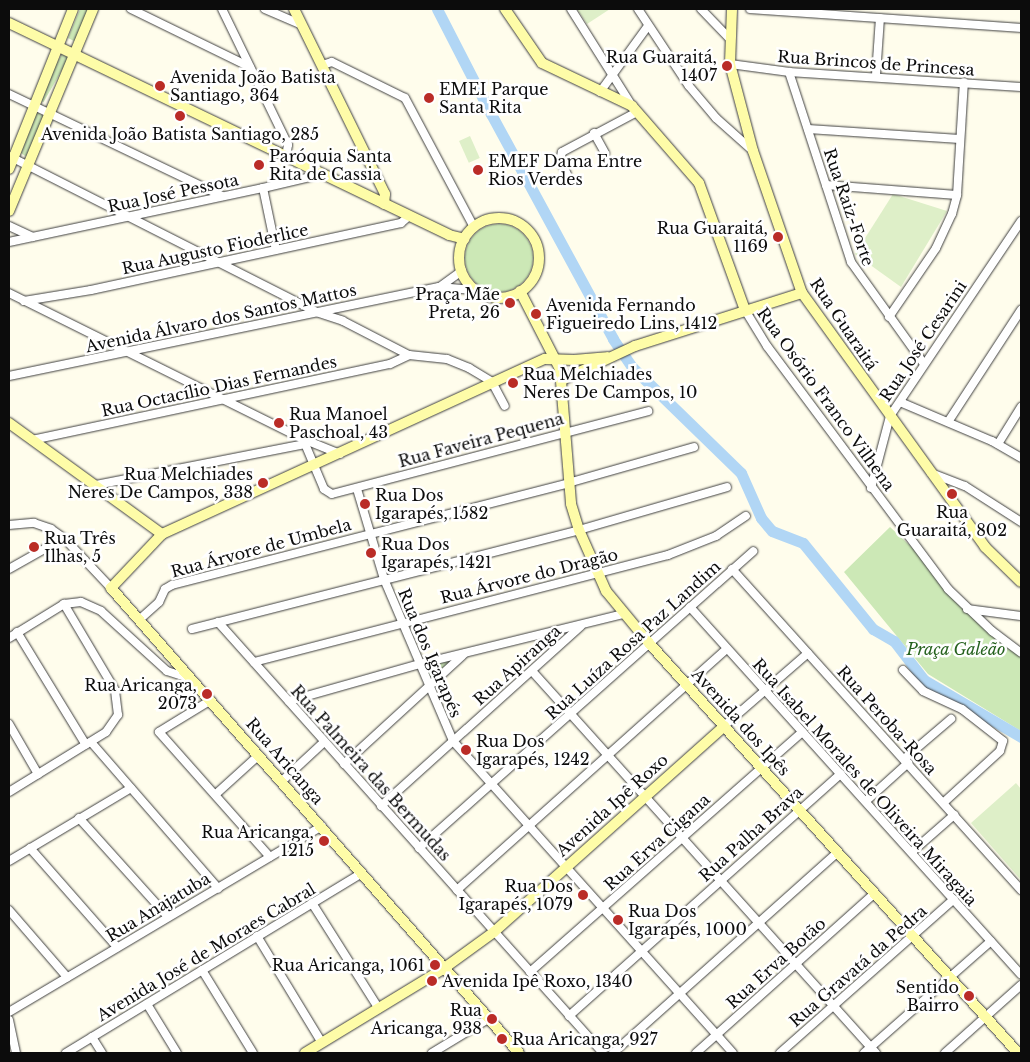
<!DOCTYPE html>
<meta charset="utf-8">
<style>
body{margin:0}
#map{position:relative;width:1030px;height:1062px;overflow:hidden;background:#fffdec;font-family:"Libre Baskerville",serif}
div>[style]{position:absolute}
[style*='--x']{left:calc(var(--x)*1px);top:calc(var(--y)*1px);width:calc(var(--w)*1px);rotate:calc(var(--a)*1deg)}
.green>*{inset:0;background:#cce8b6;transform-origin:0 0}
.round{border-radius:50%}
.pitch>*{inset:0;background:#deefc8;transform-origin:0 0}
.river>*{height:11px;margin:-5.5px;padding:0 5.5px;transform-origin:5.5px;border-radius:5.5px;background:#b1d6f5}
.roads{filter:drop-shadow(0 0 1px #3f3f3f) drop-shadow(0 0 1px #3f3f3f)}
.street>*{height:8px;margin:-4px;padding:0 4px;transform-origin:4px;border-radius:4px;background:#fff}
.secondary>*{height:10px;margin:-5px;padding:0 5px;transform-origin:5px;border-radius:5px;background:#fefca8}
.secondary>.ring{margin:-5px;padding:0;box-sizing:content-box;background:none;border:10px solid #fefca8;border-radius:50%}
.dots>*{width:14px;height:14px;translate:-50% -50%;box-sizing:border-box;border:2px solid #fff;border-radius:50%}
span{translate:-50% -50%;white-space:nowrap;text-align:center;line-height:1.15;-webkit-text-stroke:5px #fff;paint-order:stroke}
.poi-label{font-size:16px;color:#0c0c0c}
.right{translate:-100% -50%;text-align:right}
.left{translate:0 -50%;text-align:left}
.street-label{font-size:16px;color:#0c0c0c}
.park-label{font-size:16px;color:#26621e;font-style:italic}
.frame{position:absolute;inset:0;border:10px solid #0c0c0c;pointer-events:none}
</style>
<div id="map">
<div class="green">
<i style="clip-path:polygon(80px 9px,89px 9px,76px 42px,68px 38px)"></i>
<i style="left:62px;top:54px;width:8px;height:51px;rotate:30deg"></i>
<i style="clip-path:polygon(37px 112px,45px 117px,28px 158px,21px 153px)"></i>
<i class="round" style="left:465px;top:224px;width:68px;height:68px"></i>
<i style="clip-path:polygon(890px 527px,919px 554px,962px 608px,1021px 656px,1021px 731px,928px 674px,844px 572px)"></i>
<i style="clip-path:polygon(470px 652px,431px 686px,422px 664px)"></i>
</div>
<div class="pitch">
<i style="clip-path:polygon(577px 9px,610px 9px,587px 24px)"></i>
<i style="left:470px;top:136px;width:24px;height:12px;rotate:66deg"></i>
<i style="clip-path:polygon(893px 194px,947px 211px,901px 287px,855px 254px)"></i>
<i style="clip-path:polygon(1016px 783px,1021px 789px,1021px 880px,971px 823px)"></i>
</div>
<div class="river">
<i style="--x:437;--y:9;--w:118;--a:62.8"></i>
<i style="--x:491;--y:114;--w:256;--a:61.5"></i>
<i style="--x:613;--y:339;--w:34;--a:56"></i>
<i style="--x:632;--y:367;--w:152;--a:44.2"></i>
<i style="--x:741;--y:473;--w:49;--a:66"></i>
<i style="--x:761;--y:518;--w:17;--a:50"></i>
<i style="--x:772;--y:531;--w:33;--a:21"></i>
<i style="--x:803;--y:543;--w:111;--a:50.9"></i>
<i style="--x:873;--y:629;--w:24;--a:30"></i>
<i style="--x:894;--y:641;--w:49;--a:52.4"></i>
<i style="--x:924;--y:680;--w:113;--a:30.4"></i>
</div>
<div class="roads">
<div class="street">
<i style="--x:131;--y:9;--w:132;--a:26"></i>
<i style="--x:222;--y:9;--w:151;--a:64.1"></i>
<i style="--x:288;--y:145;--w:11;--a:100"></i>
<i style="--x:265;--y:9;--w:40;--a:23.4"></i>
<i style="--x:571;--y:9;--w:115;--a:57.8"></i>
<i style="--x:638;--y:9;--w:92;--a:56.5"></i>
<i style="--x:689;--y:86;--w:42;--a:49.8"></i>
<i style="--x:716;--y:118;--w:50;--a:41.7"></i>
<i style="--x:701;--y:9;--w:42;--a:46"></i>
<i style="--x:750;--y:9;--w:272;--a:4"></i>
<i style="--x:730;--y:64;--w:60;--a:7.7"></i>
<i style="--x:789;--y:72;--w:232;--a:3.7"></i>
<i style="--x:322;--y:65;--w:10;--a:-17"></i>
<i style="--x:332;--y:62;--w:81;--a:26.3"></i>
<i style="--x:405;--y:98;--w:146;--a:61.9"></i>
<i style="--x:789;--y:72;--w:200;--a:71.9"></i>
<i style="--x:851;--y:262;--w:125;--a:54.4"></i>
<i style="--x:876;--y:75;--w:57;--a:-86"></i>
<i style="--x:600;--y:92;--w:82;--a:-54"></i>
<i style="--x:9;--y:94;--w:236;--a:25.6"></i>
<i style="--x:808;--y:129;--w:152;--a:3.8"></i>
<i style="--x:594;--y:133;--w:23;--a:61"></i>
<i style="--x:9;--y:156;--w:344;--a:26.9"></i>
<i style="--x:316;--y:312;--w:28;--a:18"></i>
<i style="--x:343;--y:321;--w:74;--a:27.3"></i>
<i style="--x:409;--y:355;--w:38;--a:6"></i>
<i style="--x:447;--y:359;--w:24;--a:22"></i>
<i style="--x:469;--y:368;--w:27;--a:31"></i>
<i style="--x:492;--y:382;--w:27;--a:62"></i>
<i style="--x:567;--y:174;--w:16;--a:-117"></i>
<i style="--x:560;--y:160;--w:8;--a:-76"></i>
<i style="--x:562;--y:152;--w:85;--a:-28.1"></i>
<i style="--x:826;--y:185;--w:131;--a:4.4"></i>
<i style="--x:263;--y:188;--w:63;--a:78.2"></i>
<i style="--x:9;--y:226;--w:26;--a:25"></i>
<i style="--x:9;--y:242;--w:260;--a:-12"></i>
<i style="--x:263;--y:188;--w:48;--a:-13.2"></i>
<i style="--x:310;--y:177;--w:8;--a:-45"></i>
<i style="--x:441;--y:286;--w:26;--a:-36"></i>
<i style="--x:9;--y:293;--w:328;--a:26.4"></i>
<i style="--x:303;--y:439;--w:40;--a:22"></i>
<i style="--x:24;--y:301;--w:68;--a:-9.3"></i>
<i style="--x:91;--y:290;--w:317;--a:-12.2"></i>
<i style="--x:401;--y:223;--w:11;--a:-41"></i>
<i style="--x:745;--y:310;--w:42;--a:58.6"></i>
<i style="--x:767;--y:346;--w:303;--a:53.3"></i>
<i style="--x:948;--y:589;--w:61;--a:43.7"></i>
<i style="--x:992;--y:631;--w:36;--a:37"></i>
<i style="--x:889;--y:317;--w:83;--a:-55.7"></i>
<i style="--x:936;--y:248;--w:38;--a:-65"></i>
<i style="--x:952;--y:214;--w:20;--a:-75"></i>
<i style="--x:957;--y:195;--w:113;--a:-86.5"></i>
<i style="--x:9;--y:376;--w:439;--a:-11.7"></i>
<i style="--x:439;--y:287;--w:37;--a:5"></i>
<i style="--x:900;--y:402;--w:100;--a:23"></i>
<i style="--x:992;--y:441;--w:34;--a:30"></i>
<i style="--x:948;--y:422;--w:134;--a:-56.9"></i>
<i style="--x:303;--y:439;--w:54;--a:67.2"></i>
<i style="--x:324;--y:489;--w:9;--a:32"></i>
<i style="--x:332;--y:494;--w:327;--a:-14.7"></i>
<i style="--x:32;--y:440;--w:366;--a:-12"></i>
<i style="--x:390;--y:364;--w:21;--a:-25"></i>
<i style="--x:998;--y:444;--w:44;--a:-58.1"></i>
<i style="--x:931;--y:473;--w:36;--a:21"></i>
<i style="--x:965;--y:486;--w:67;--a:32.7"></i>
<i style="--x:96;--y:485;--w:213;--a:-11.1"></i>
<i style="--x:871;--y:488;--w:74;--a:-75.2"></i>
<i style="--x:890;--y:416;--w:235;--a:-56.1"></i>
<i style="--x:357;--y:489;--w:94;--a:73.3"></i>
<i style="--x:384;--y:579;--w:176;--a:66.9"></i>
<i style="--x:453;--y:741;--w:419;--a:48.1"></i>
<i style="--x:9;--y:525;--w:25;--a:-5"></i>
<i style="--x:34;--y:523;--w:18;--a:19"></i>
<i style="--x:51;--y:529;--w:16;--a:35"></i>
<i style="--x:64;--y:538;--w:69;--a:46.8"></i>
<i style="--x:9;--y:569;--w:63;--a:-29.4"></i>
<i style="--x:732;--y:569;--w:432;--a:48"></i>
<i style="--x:690;--y:607;--w:494;--a:48"></i>
<i style="--x:967;--y:609;--w:54;--a:7.4"></i>
<i style="--x:139;--y:620;--w:27;--a:-42"></i>
<i style="--x:159;--y:602;--w:14;--a:-65"></i>
<i style="--x:165;--y:589;--w:8;--a:-30"></i>
<i style="--x:172;--y:585;--w:409;--a:-14.4"></i>
<i style="--x:568;--y:483;--w:131;--a:-15.9"></i>
<i style="--x:218;--y:622;--w:578;--a:48.23"></i>
<i style="--x:192;--y:629;--w:399;--a:-14.3"></i>
<i style="--x:579;--y:530;--w:154;--a:-16.2"></i>
<i style="--x:17;--y:632;--w:132;--a:58.6"></i>
<i style="--x:9;--y:638;--w:65;--a:-31.7"></i>
<i style="--x:64;--y:604;--w:17;--a:-7"></i>
<i style="--x:81;--y:602;--w:22;--a:24"></i>
<i style="--x:101;--y:611;--w:89;--a:42.3"></i>
<i style="--x:167;--y:671;--w:25;--a:18"></i>
<i style="--x:254;--y:662;--w:428;--a:-14.5"></i>
<i style="--x:668;--y:555;--w:52;--a:-21.6"></i>
<i style="--x:716;--y:536;--w:36;--a:-34"></i>
<i style="--x:903;--y:670;--w:29;--a:46"></i>
<i style="--x:923;--y:691;--w:43;--a:24.8"></i>
<i style="--x:962;--y:709;--w:52;--a:38"></i>
<i style="--x:1003;--y:741;--w:10;--a:107"></i>
<i style="--x:1000;--y:751;--w:77;--a:137.6"></i>
<i style="--x:532;--y:671;--w:514;--a:48"></i>
<i style="--x:211;--y:700;--w:61;--a:148.4"></i>
<i style="--x:159;--y:732;--w:167;--a:48.4"></i>
<i style="--x:289;--y:701;--w:136;--a:-15.8"></i>
<i style="--x:420;--y:664;--w:210;--a:-13.8"></i>
<i style="--x:9;--y:724;--w:58;--a:59.9"></i>
<i style="--x:724;--y:726;--w:111;--a:-41"></i>
<i style="--x:91;--y:742;--w:194;--a:49"></i>
<i style="--x:904;--y:759;--w:62;--a:-40.4"></i>
<i style="--x:344;--y:764;--w:163;--a:-42.5"></i>
<i style="--x:282;--y:781;--w:57;--a:-42.9"></i>
<i style="--x:9;--y:792;--w:114;--a:-31.7"></i>
<i style="--x:106;--y:732;--w:21;--a:-55"></i>
<i style="--x:118;--y:715;--w:25;--a:-97"></i>
<i style="--x:115;--y:690;--w:100;--a:-120.7"></i>
<i style="--x:216;--y:794;--w:58;--a:-42.2"></i>
<i style="--x:866;--y:801;--w:57;--a:-42.1"></i>
<i style="--x:381;--y:806;--w:269;--a:-42"></i>
<i style="--x:79;--y:818;--w:133;--a:48"></i>
<i style="--x:30;--y:848;--w:132;--a:48.7"></i>
<i style="--x:419;--y:848;--w:447;--a:-41.6"></i>
<i style="--x:913;--y:851;--w:55;--a:-41.3"></i>
<i style="--x:9;--y:861;--w:142;--a:-30.9"></i>
<i style="--x:457;--y:890;--w:362;--a:-41.8"></i>
<i style="--x:312;--y:903;--w:125;--a:57.7"></i>
<i style="--x:9;--y:910;--w:89;--a:49.1"></i>
<i style="--x:257;--y:936;--w:125;--a:58.7"></i>
<i style="--x:202;--y:970;--w:97;--a:58.4"></i>
<i style="--x:530;--y:972;--w:363;--a:-41.4"></i>
<i style="--x:147;--y:1004;--w:57;--a:58.5"></i>
<i style="--x:9;--y:1012;--w:364;--a:-30.7"></i>
<i style="--x:569;--y:1016;--w:364;--a:-41.7"></i>
<i style="--x:9;--y:1020;--w:34;--a:78"></i>
<i style="--x:92;--y:1037;--w:19;--a:58"></i>
<i style="--x:66;--y:1053;--w:344;--a:-31.3"></i>
<i style="--x:432;--y:1053;--w:66;--a:-31.3"></i>
<i style="--x:613;--y:1053;--w:302;--a:-41.8"></i>
<i style="--x:696;--y:1053;--w:240;--a:-41.8"></i>
<i style="--x:780;--y:1053;--w:232;--a:-41.5"></i>
<i style="--x:864;--y:1053;--w:169;--a:-41.4"></i>
<i style="--x:945;--y:1053;--w:102;--a:-41.8"></i>
</div>
<div class="secondary">
<i style="--x:294;--y:9;--w:206;--a:63.8"></i>
<i style="--x:385;--y:194;--w:10;--a:96"></i>
<i style="--x:505;--y:9;--w:65;--a:55.6"></i>
<i style="--x:542;--y:63;--w:100;--a:25.5"></i>
<i style="--x:632;--y:106;--w:102;--a:49"></i>
<i style="--x:699;--y:183;--w:135;--a:70.1"></i>
<i style="--x:732;--y:9;--w:55;--a:92.1"></i>
<i style="--x:730;--y:64;--w:90;--a:75.2"></i>
<i style="--x:753;--y:151;--w:150;--a:71"></i>
<i style="--x:802;--y:293;--w:313;--a:54.2"></i>
<i style="--x:985;--y:547;--w:50;--a:44.2"></i>
<i style="--x:9;--y:23;--w:488;--a:25.7"></i>
<i style="--x:449;--y:235;--w:16;--a:14"></i>
<i style="--x:9;--y:169;--w:172;--a:-68.2"></i>
<i style="--x:9;--y:211;--w:219;--a:-67.4"></i>
<i class="ring" style="left:459px;top:218px;width:70px;height:70px"></i>
<i style="--x:520;--y:291;--w:88;--a:62.9"></i>
<i style="--x:560;--y:369;--w:135;--a:85.3"></i>
<i style="--x:571;--y:504;--w:27;--a:73"></i>
<i style="--x:579;--y:530;--w:67;--a:66.1"></i>
<i style="--x:606;--y:591;--w:67;--a:50.4"></i>
<i style="--x:649;--y:643;--w:552;--a:48.01"></i>
<i style="--x:562;--y:380;--w:81;--a:-25"></i>
<i style="--x:635;--y:346;--w:175;--a:-17.6"></i>
<i style="--x:9;--y:423;--w:189;--a:36"></i>
<i style="--x:305;--y:1053;--w:162;--a:-31.3"></i>
<i style="--x:443;--y:969;--w:63;--a:-36"></i>
<i style="--x:494;--y:932;--w:309;--a:-41.8"></i>
<i style="--x:519;--y:1053;--w:619;--a:-131.26"></i>
<i style="--x:111;--y:588;--w:74;--a:-46.6"></i>
<i style="--x:162;--y:534;--w:421;--a:-24.6"></i>
<i style="--x:545;--y:359;--w:29;--a:2"></i>
<i style="--x:574;--y:360;--w:33;--a:-5"></i>
</div>
</div>
<div class="dots">
<i style="left:727px;top:66px;background:#ba2c27"></i>
<i style="left:160px;top:86px;background:#ba2c27"></i>
<i style="left:429px;top:98px;background:#ba2c27"></i>
<i style="left:180px;top:116px;background:#ba2c27"></i>
<i style="left:259px;top:165px;background:#ba2c27"></i>
<i style="left:478px;top:170px;background:#ba2c27"></i>
<i style="left:778px;top:237px;background:#ba2c27"></i>
<i style="left:510px;top:303px;background:#ba2c27"></i>
<i style="left:536px;top:314px;background:#ba2c27"></i>
<i style="left:513px;top:383px;background:#ba2c27"></i>
<i style="left:279px;top:423px;background:#ba2c27"></i>
<i style="left:263px;top:483px;background:#ba2c27"></i>
<i style="left:952px;top:494px;background:#ba2c27"></i>
<i style="left:365px;top:504px;background:#ba2c27"></i>
<i style="left:34px;top:547px;background:#ba2c27"></i>
<i style="left:371px;top:553px;background:#ba2c27"></i>
<i style="left:207px;top:694px;background:#ba2c27"></i>
<i style="left:466px;top:750px;background:#ba2c27"></i>
<i style="left:324px;top:841px;background:#ba2c27"></i>
<i style="left:583px;top:895px;background:#ba2c27"></i>
<i style="left:618px;top:920px;background:#ba2c27"></i>
<i style="left:435px;top:965px;background:#ba2c27"></i>
<i style="left:432px;top:981px;background:#ba2c27"></i>
<i style="left:969px;top:996px;background:#ba2c27"></i>
<i style="left:492px;top:1019px;background:#ba2c27"></i>
<i style="left:502px;top:1039px;background:#ba2c27"></i>
</div>
<div class="poi-label">
<span class="right" style="left:717px;top:66px">Rua Guaraitá,<br>1407</span>
<span class="left" style="left:170px;top:86px">Avenida João Batista<br>Santiago, 364</span>
<span class="left" style="left:439px;top:98px">EMEI Parque<br>Santa Rita</span>
<span style="left:180px;top:134px">Avenida João Batista Santiago, 285</span>
<span class="left" style="left:269px;top:165px">Paróquia Santa<br>Rita de Cassia</span>
<span class="left" style="left:488px;top:170px">EMEF Dama Entre<br>Rios Verdes</span>
<span class="right" style="left:768px;top:237px">Rua Guaraitá,<br>1169</span>
<span class="right" style="left:500px;top:303px">Praça Mãe<br>Preta, 26</span>
<span class="left" style="left:546px;top:314px">Avenida Fernando<br>Figueiredo Lins, 1412</span>
<span class="left" style="left:523px;top:383px">Rua Melchiades<br>Neres De Campos, 10</span>
<span class="left" style="left:289px;top:423px">Rua Manoel<br>Paschoal, 43</span>
<span class="right" style="left:253px;top:483px">Rua Melchiades<br>Neres De Campos, 338</span>
<span class="left" style="left:375px;top:504px">Rua Dos<br>Igarapés, 1582</span>
<span style="left:952px;top:521px">Rua<br>Guaraitá, 802</span>
<span class="left" style="left:44px;top:547px">Rua Três<br>Ilhas, 5</span>
<span class="left" style="left:381px;top:553px">Rua Dos<br>Igarapés, 1421</span>
<span class="right" style="left:197px;top:694px">Rua Aricanga,<br>2073</span>
<span class="left" style="left:476px;top:750px">Rua Dos<br>Igarapés, 1242</span>
<span class="right" style="left:314px;top:841px">Rua Aricanga,<br>1215</span>
<span class="right" style="left:573px;top:895px">Rua Dos<br>Igarapés, 1079</span>
<span class="left" style="left:628px;top:920px">Rua Dos<br>Igarapés, 1000</span>
<span class="right" style="left:425px;top:965px">Rua Aricanga, 1061</span>
<span class="left" style="left:442px;top:981px">Avenida Ipê Roxo, 1340</span>
<span class="right" style="left:959px;top:996px">Sentido<br>Bairro</span>
<span class="right" style="left:482px;top:1019px">Rua<br>Aricanga, 938</span>
<span class="left" style="left:512px;top:1039px">Rua Aricanga, 927</span>
</div>
<div class="street-label">
<span style="left:876px;top:63px;rotate:4deg">Rua Brincos de Princesa</span>
<span style="left:173px;top:193px;rotate:-12deg">Rua José Pessota</span>
<span style="left:849px;top:207px;rotate:71deg">Rua Raiz-Forte</span>
<span style="left:215px;top:249px;rotate:-12deg">Rua Augusto Fioderlice</span>
<span style="left:221px;top:318px;rotate:-12deg">Avenida Álvaro dos Santos Mattos</span>
<span style="left:844px;top:324px;rotate:56deg">Rua Guaraitá</span>
<span style="left:923px;top:341px;rotate:-56deg">Rua José Cesarini</span>
<span style="left:219px;top:386px;rotate:-12deg">Rua Octacílio Dias Fernandes</span>
<span style="left:826px;top:399px;rotate:54deg">Rua Osório Franco Vilhena</span>
<span style="left:481px;top:440px;rotate:-15deg">Rua Faveira Pequena</span>
<span style="left:261px;top:548px;rotate:-15deg">Rua Árvore de Umbela</span>
<span style="left:529px;top:576px;rotate:-14deg">Rua Árvore do Dragão</span>
<span style="left:633px;top:640px;rotate:-42deg">Rua Luíza Rosa Paz Landim</span>
<span style="left:430px;top:653px;rotate:67deg">Rua dos Igarapés</span>
<span style="left:517px;top:665px;rotate:-42deg">Rua Apiranga</span>
<span style="left:887px;top:720px;rotate:48deg">Rua Peroba-Rosa</span>
<span style="left:741px;top:722px;rotate:48deg">Avenida dos Ipês</span>
<span style="left:285px;top:761px;rotate:49deg">Rua Aricanga</span>
<span style="left:371px;top:773px;rotate:48deg">Rua Palmeira das Bermudas</span>
<span style="left:865px;top:782px;rotate:48deg">Rua Isabel Morales de Oliveira Miragaia</span>
<span style="left:612px;top:805px;rotate:-42deg">Avenida Ipê Roxo</span>
<span style="left:751px;top:834px;rotate:-42deg">Rua Palha Brava</span>
<span style="left:657px;top:842px;rotate:-42deg">Rua Erva Cigana</span>
<span style="left:158px;top:907px;rotate:-31deg">Rua Anajatuba</span>
<span style="left:206px;top:952px;rotate:-31deg">Avenida José de Moraes Cabral</span>
<span style="left:776px;top:963px;rotate:-42deg">Rua Erva Botão</span>
<span style="left:858px;top:966px;rotate:-41deg">Rua Gravatá da Pedra</span>
</div>
<div class="park-label">
<span style="left:956px;top:649px">Praça Galeão</span>
</div>
<div class="frame"></div>
</div>
